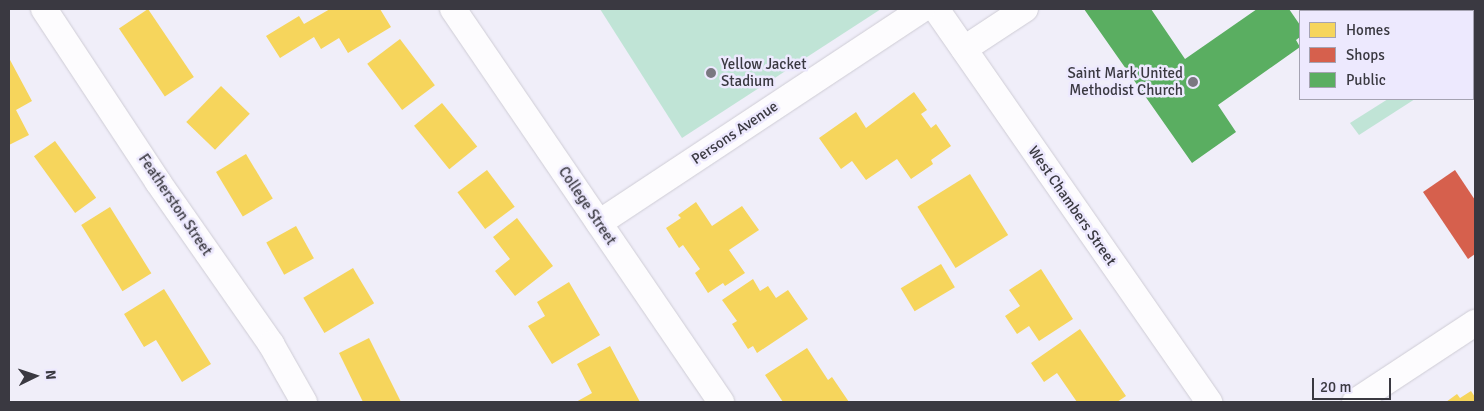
<!DOCTYPE html>
<style>
body{margin:0}
#map{position:relative;width:1484px;height:411px;overflow:hidden;background:#f0eef9;font-family:Signika,sans-serif}
div>[style]{position:absolute}
[style*='--x']{left:calc(var(--x)*1px);top:calc(var(--y)*1px);width:calc(var(--w)*1px);rotate:calc(var(--a)*1deg)}
.green>*{inset:0;background:#c0e4d6}
.homes>*{inset:0;background:#f6d55c;transform-origin:0 0}
.shops>*{inset:0;background:#d6604d}
.public>*{inset:0;background:#5aae61}
.roads{filter:drop-shadow(0 0 1px #ceccd5) drop-shadow(0 0 1px #ceccd5)}
.minor>*{height:26px;margin:-13px;padding:0 13px;transform-origin:13px;border-radius:13px;background:#fdfcfe}
.major>*{height:28px;margin:-14px;padding:0 14px;transform-origin:14px;border-radius:14px;background:#ededf3}
.dots>*{width:14px;height:14px;translate:-50% -50%;box-sizing:border-box;border:2px solid #ede9fe;border-radius:50%}
span{translate:-50% -50%;white-space:nowrap;text-align:center;line-height:1.15;-webkit-text-stroke:5px #ede9fe;paint-order:stroke}
.poi-label{font-size:15px;color:#3a3941}
.left{translate:0 -50%;text-align:left}
.right{translate:-100% -50%;text-align:right}
.street-label{font-size:15px;color:#3a3941}
.frame{position:absolute;inset:0;border:10px solid #3a3941;pointer-events:none}
.legend{position:absolute;left:1299px;top:10px;width:175px;height:90px;box-sizing:border-box;background:#ede9fe;border:1px solid #a5a3b2;margin:0;padding:6px 9px;list-style:none;font-size:15px;color:#3a3941}
.legend li{display:flex;align-items:center;gap:10px;height:25px}
.legend b{width:25px;border:1px solid #a5a3b2}
.north{position:absolute;left:10px;top:351px;width:50px;height:50px;-webkit-text-stroke:4px #ede9fe;paint-order:stroke;rotate:86deg;font-size:14px;font-weight:700;line-height:20px;text-align:center;color:#3a3941}
.north::after{content:'';display:block;margin:auto;width:18px;height:22px;background:#3a3941;clip-path:polygon(50% 0,100% 100%,50% 72%,0 100%)}
.scale{position:absolute;left:1312px;top:378px;width:79px;height:22px;box-sizing:border-box;border:2px solid #3a3941;border-top:0;padding-left:6px;font-size:15px;line-height:18px;white-space:nowrap;color:#3a3941;-webkit-text-stroke:4px #ede9fe;paint-order:stroke}
</style>
<div id="map">
<div class="green">
<i style="clip-path:polygon(600px 9px,881px 9px,682px 138px)"></i>
<i style="clip-path:polygon(1388px 99px,1415px 99px,1359px 135px,1350px 123px)"></i>
</div>
<div class="homes">
<i style="left:148px;top:9px;width:82px;height:35px;rotate:56deg"></i>
<i style="clip-path:polygon(330px 9px,380px 9px,391px 27px,348px 53px,339px 38px,321px 49px,314px 37px,280px 58px,266px 36px,299px 16px,304px 24px)"></i>
<i style="left:400px;top:39px;width:58px;height:41px;rotate:53deg"></i>
<i style="clip-path:polygon(9px 58px,32px 101px,16px 110px,29px 135px,9px 145px)"></i>
<i style="left:221px;top:86px;width:40px;height:50px;rotate:44deg"></i>
<i style="clip-path:polygon(914px 92px,927px 110px,921px 114px,931px 128px,936px 124px,951px 146px,931px 160px,933px 164px,911px 179px,897px 159px,866px 180px,852px 161px,841px 169px,819px 138px,856px 112px,866px 128px)"></i>
<i style="left:442px;top:103px;width:56px;height:36px;rotate:51deg"></i>
<i style="left:55px;top:141px;width:70px;height:26px;rotate:54deg"></i>
<i style="left:246px;top:154px;width:52px;height:35px;rotate:59deg"></i>
<i style="left:487px;top:170px;width:46px;height:37px;rotate:53deg"></i>
<i style="left:970px;top:174px;width:72px;height:62px;rotate:58deg"></i>
<i style="clip-path:polygon(696px 202px,712px 226px,742px 206px,759px 230px,729px 250px,745px 273px,725px 286px,723px 283px,708px 293px,695px 273px,700px 269px,683px 245px,679px 248px,666px 228px,681px 218px,678px 215px)"></i>
<i style="left:110px;top:207px;width:78px;height:34px;rotate:58deg"></i>
<i style="clip-path:polygon(517px 218px,553px 266px,515px 296px,495px 271px,510px 259px,493px 237px)"></i>
<i style="left:296px;top:226px;width:37px;height:34px;rotate:61deg"></i>
<i style="left:941px;top:264px;width:27px;height:47px;rotate:59deg"></i>
<i style="left:353px;top:268px;width:41px;height:58px;rotate:59deg"></i>
<i style="clip-path:polygon(1041px 269px,1073px 319px,1039px 341px,1029px 326px,1017px 334px,1005px 316px,1020px 306px,1009px 290px)"></i>
<i style="clip-path:polygon(753px 279px,760px 291px,768px 286px,776px 298px,788px 290px,808px 319px,757px 353px,753px 346px,748px 349px,732px 324px,737px 321px,722px 300px)"></i>
<i style="clip-path:polygon(569px 282px,600px 335px,552px 364px,528px 326px,545px 316px,537px 302px)"></i>
<i style="clip-path:polygon(164px 289px,211px 364px,182px 382px,156px 340px,144px 347px,124px 314px)"></i>
<i style="clip-path:polygon(1080px 329px,1126px 396px,1117px 402px,1077px 402px,1057px 373px,1044px 382px,1031px 363px)"></i>
<i style="clip-path:polygon(369px 338px,401px 402px,363px 402px,339px 353px)"></i>
<i style="clip-path:polygon(610px 346px,640px 402px,576px 402px,592px 393px,577px 364px)"></i>
<i style="clip-path:polygon(807px 348px,828px 380px,832px 377px,849px 402px,783px 402px,765px 375px)"></i>
<i style="clip-path:polygon(1471px 391px,1475px 397px,1475px 402px,1446px 402px,1457px 394px,1460px 398px)"></i>
</div>
<div class="shops">
<i style="clip-path:polygon(1455px 170px,1475px 200px,1475px 254px,1468px 259px,1423px 192px)"></i>
</div>
<div class="public">
<i style="clip-path:polygon(1084px 9px,1151px 9px,1185px 59px,1257px 9px,1289px 9px,1300px 25px,1300px 37px,1296px 40px,1300px 47px,1218px 105px,1236px 132px,1192px 163px)"></i>
</div>
<div class="roads">
<div class="minor">
<i style="--x:44;--y:9;--w:207;--a:56.6"></i>
<i style="--x:158;--y:182;--w:198;--a:55.1"></i>
<i style="--x:271;--y:344;--w:67;--a:60.4"></i>
<i style="--x:453;--y:9;--w:476;--a:55.7"></i>
<i style="--x:936;--y:9;--w:479;--a:55.2"></i>
<i style="--x:964;--y:49;--w:73;--a:-33.3"></i>
<i style="--x:599;--y:223;--w:387;--a:-33.5"></i>
<i style="--x:1355;--y:402;--w:144;--a:-33.4"></i>
</div>
<div class="major">
<i style="--x:1473;--y:24;--w:4;--a:56"></i>
</div>
</div>
<div class="dots">
<i style="left:711px;top:73px;background:#7a7881"></i>
<i style="left:1193px;top:82px;background:#7a7881"></i>
</div>
<div class="poi-label">
<span class="left" style="left:721px;top:73px">Yellow Jacket<br>Stadium</span>
<span class="right" style="left:1183px;top:82px">Saint Mark United<br>Methodist Church</span>
</div>
<div class="street-label">
<span style="left:735px;top:133px;rotate:-34deg">Persons Avenue</span>
<span style="left:175px;top:205px;rotate:56deg">Featherston Street</span>
<span style="left:587px;top:206px;rotate:56deg">College Street</span>
<span style="left:1072px;top:206px;rotate:55deg">West Chambers Street</span>
</div>
<div class="frame"></div>
<ul class="legend">
<li><b style="height:14px;background:#f6d55c"></b>Homes</li>
<li><b style="height:14px;background:#d6604d"></b>Shops</li>
<li><b style="height:14px;background:#5aae61"></b>Public</li>
</ul>
<div class="north">N</div>
<div class="scale">20 m</div>
</div>
